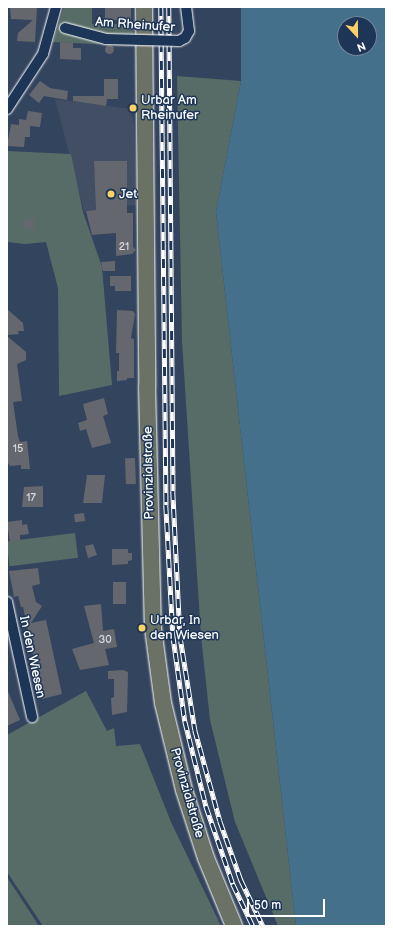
<!DOCTYPE html>
<meta charset="utf-8">
<style>
body{margin:0}
#map{position:relative;width:393px;height:933px;overflow:hidden;background:#33445e;font-family:"Balsamiq Sans",sans-serif}
div>[style]{position:absolute}
[style*='--x']{left:calc(var(--x)*1px);top:calc(var(--y)*1px);width:calc(var(--w)*1px);rotate:calc(var(--a)*1deg)}
.built>*{inset:0;background:#424e63}
.green>*{inset:0;background:#576c67;transform-origin:0 0}
.water>*{inset:0;background:#45708c}
.building>*{inset:0;background:#65676f;transform-origin:0 0}
.round{border-radius:50%}
.roads{filter:drop-shadow(0 0 1px #fff) drop-shadow(0 0 1px #fff)}
.minor>*{height:10px;margin:-5px;padding:0 5px;transform-origin:5px;border-radius:5px;background:#1d3557}
.primary>*{height:16px;margin:-8px;padding:0 8px;transform-origin:8px;border-radius:8px;background:#6a7165}
.rail>*{height:4.5px;margin-top:-2.25px;transform-origin:0;background:repeating-linear-gradient(90deg,#1d3557 0 9px,#fff 0 18px);box-sizing:border-box;border-block:1px solid #fff}
.bridges{filter:drop-shadow(0 0 1px #fff) drop-shadow(0 0 1px #fff)}
.minor-bridge>*{height:10px;margin:-5px;padding:0 5px;transform-origin:5px;border-radius:5px;background:#1d3557}
.dots>*{width:11px;height:11px;translate:-50% -50%;box-sizing:border-box;border:2px solid #1d3557;border-radius:50%}
span{translate:-50% -50%;white-space:nowrap;text-align:center;line-height:1.15;-webkit-text-stroke:3px #1d3557;paint-order:stroke}
.number-label{font-size:11px;color:#d8d9db}
.number-label span{-webkit-text-stroke-width:0}
.street-label{font-size:13px;color:#fff}
.poi-label{font-size:13px;color:#fff}
.left{translate:0 -50%;text-align:left}
.frame{position:absolute;inset:0;border:8px solid #fff;pointer-events:none}
.north{position:absolute;left:337px;top:16px;width:40px;height:40px;box-sizing:border-box;background:#1d3557;border:1px solid #77869a;border-radius:50%;rotate:158deg;font-size:11px;font-weight:700;line-height:16px;text-align:center;color:#fff}
.north::after{content:'';display:block;margin:auto;width:14px;height:18px;background:#ffd166;clip-path:polygon(50% 0,100% 100%,50% 72%,0 100%)}
.scale{position:absolute;left:247px;top:899px;width:78px;height:18px;box-sizing:border-box;border:2px solid #fff;border-top:0;padding-left:5px;font-size:12px;line-height:14px;white-space:nowrap;color:#fff;-webkit-text-stroke:3px #1d3557;paint-order:stroke}
</style>
<div id="map">
<div class="built">
<i style="clip-path:polygon(55px 99px,131px 109px,134px 127px,136px 205px,84px 211px)"></i>
</div>
<div class="green">
<i style="clip-path:polygon(64px 7px,92px 7px,92px 24px,134px 24px,133px 46px,53px 42px)"></i>
<i style="clip-path:polygon(177px 76px,241px 81px,216px 212px,296px 926px,278px 926px,235px 822px,210px 720px,201px 636px,182px 341px)"></i>
<i style="clip-path:polygon(7px 151px,71px 154px,83px 212px,102px 267px,112px 385px,59px 396px,58px 288px,46px 242px,25px 244px,7px 242px)"></i>
<i style="left:75px;top:533px;width:25px;height:69px;rotate:83deg"></i>
<i style="clip-path:polygon(86px 691px,107px 731px,114px 728px,116px 746px,140px 744px,171px 822px,221px 926px,43px 926px,7px 872px,7px 735px)"></i>
<i style="clip-path:polygon(7px 877px,39px 926px,7px 926px)"></i>
</div>
<div class="water">
<i style="clip-path:polygon(evenodd,241px 7px,386px 7px,386px 926px,296px 926px,216px 212px,241px 81px,241px 7px,345px 24px,369px 24px,369px 48px,345px 48px,345px 24px)"></i>
</div>
<div class="building">
<i style="clip-path:polygon(10px 7px,37px 7px,35px 42px,17px 41px,18px 33px,33px 20px,11px 19px)"></i>
<i style="left:105px;top:7px;width:26px;height:13px"></i>
<i style="clip-path:polygon(60px 42px,73px 43px,73px 48px,81px 48px,81px 60px,60px 59px)"></i>
<i class="round" style="left:104.5px;top:44.5px;width:9px;height:9px"></i>
<i style="clip-path:polygon(104px 79px,118px 79px,118px 99px,107px 99px,106px 106px,73px 101px,73px 96px,104px 96px)"></i>
<i style="clip-path:polygon(40px 81px,50px 88px,68px 91px,67px 100px,44px 96px,39px 103px,29px 95px)"></i>
<i style="clip-path:polygon(28px 111px,42px 113px,40px 127px,30px 126px,30px 137px,25px 137px,24px 147px,7px 146px,11px 124px,19px 125px,19px 119px,26px 120px)"></i>
<i style="clip-path:polygon(94px 161px,127px 161px,127px 213px,133px 213px,133px 247px,136px 250px,132px 254px,116px 256px,116px 233px,92px 235px,86px 211px,96px 210px)"></i>
<i style="left:24px;top:219px;width:10px;height:10px"></i>
<i style="clip-path:polygon(115px 261px,115px 271px,103px 271px,101px 262px)"></i>
<i style="clip-path:polygon(110px 276px,131px 276px,131px 291px,115px 291px,115px 286px,110px 286px)"></i>
<i style="clip-path:polygon(7px 309px,23px 323px,24px 331px,18px 331px,19px 334px,7px 335px)"></i>
<i style="clip-path:polygon(117px 310px,133px 311px,135px 314px,131px 338px,134px 339px,134px 378px,127px 378px,127px 380px,117px 381px,117px 371px,119px 371px,119px 353px,116px 353px)"></i>
<i style="clip-path:polygon(7px 336px,26px 352px,26px 360px,17px 364px,22px 401px,13px 402px,18px 436px,20px 442px,27px 441px,30px 469px,21px 469px,21px 465px,10px 466px,8px 463px)"></i>
<i style="clip-path:polygon(104px 398px,108px 414px,103px 416px,111px 443px,92px 448px,86px 429px,80px 431px,78px 423px,87px 420px,83px 404px)"></i>
<i style="left:135px;top:458px;width:26px;height:10px;rotate:88deg"></i>
<i style="clip-path:polygon(87px 475px,105px 475px,102px 503px,83px 503px)"></i>
<i style="clip-path:polygon(43px 486px,43px 507px,22px 507px,24px 487px)"></i>
<i style="left:84px;top:513px;width:8px;height:10px;rotate:83deg"></i>
<i style="clip-path:polygon(22px 520px,22px 525px,27px 524px,29px 534px,20px 535px,20px 540px,10px 542px,7px 522px)"></i>
<i style="clip-path:polygon(93px 544px,97px 555px,88px 558px,85px 546px)"></i>
<i style="clip-path:polygon(112px 549px,128px 549px,128px 553px,132px 553px,132px 560px,128px 561px,128px 564px,112px 565px)"></i>
<i style="clip-path:polygon(38px 568px,40px 584px,32px 586px,36px 602px,42px 606px,31px 623px,46px 620px,62px 694px,42px 699px,23px 607px,21px 607px,18px 596px,14px 597px,9px 571px)"></i>
<i style="left:113px;top:582px;width:13px;height:22px"></i>
<i style="clip-path:polygon(101px 604px,103px 631px,114px 629px,117px 647px,105px 649px,109px 665px,80px 670px,72px 649px,94px 643px,84px 606px)"></i>
<i style="clip-path:polygon(123px 670px,128px 672px,127px 712px,112px 715px,111px 698px,114px 697px,114px 679px,108px 679px,108px 671px)"></i>
<i style="clip-path:polygon(7px 689px,20px 720px,7px 726px)"></i>
</div>
<div class="roads">
<div class="minor">
<i style="--x:7;--y:109;--w:66;--a:-56.8"></i>
<i style="--x:43;--y:54;--w:49;--a:-74.5"></i>
<i style="--x:7;--y:602;--w:118;--a:77.7"></i>
</div>
<div class="primary">
<i style="--x:144;--y:7;--w:380;--a:89.5"></i>
<i style="--x:147;--y:387;--w:241;--a:88.6"></i>
<i style="--x:153;--y:628;--w:76;--a:82.4"></i>
<i style="--x:163;--y:703;--w:89;--a:76.4"></i>
<i style="--x:184;--y:790;--w:71;--a:72.1"></i>
<i style="--x:206;--y:858;--w:74;--a:67.6"></i>
</div>
</div>
<div class="rail">
<i style="--x:161;--y:7;--w:498;--a:89.4"></i>
<i style="--x:166;--y:505;--w:130;--a:86.9"></i>
<i style="--x:173;--y:635;--w:87;--a:82.1"></i>
<i style="--x:185;--y:721;--w:88;--a:76.1"></i>
<i style="--x:206;--y:806;--w:83;--a:70.9"></i>
<i style="--x:233;--y:884;--w:47;--a:64.5"></i>
<i style="--x:169;--y:7;--w:484;--a:89.5"></i>
<i style="--x:173;--y:491;--w:144;--a:87.2"></i>
<i style="--x:180;--y:635;--w:96;--a:81"></i>
<i style="--x:195;--y:730;--w:94;--a:74.6"></i>
<i style="--x:220;--y:821;--w:63;--a:70.4"></i>
<i style="--x:241;--y:880;--w:51;--a:64.4"></i>
</div>
<div class="bridges">
<div class="minor-bridge">
<i style="--x:65;--y:28;--w:42;--a:15"></i>
<i style="--x:106;--y:39;--w:73;--a:1.6"></i>
<i style="--x:179;--y:41;--w:7;--a:-27"></i>
<i style="--x:185;--y:38;--w:8;--a:-60"></i>
<i style="--x:189;--y:31;--w:24;--a:-97"></i>
</div>
</div>
<div class="dots">
<i style="left:133px;top:108px;background:#ffd166"></i>
<i style="left:111px;top:194px;background:#ffd166"></i>
<i style="left:142px;top:628px;background:#ffd166"></i>
</div>
<div class="number-label">
<span style="left:124px;top:247px">21</span>
<span style="left:18px;top:449px">15</span>
<span style="left:31px;top:498px">17</span>
<span style="left:105px;top:640px">30</span>
</div>
<div class="street-label">
<span style="left:135px;top:25px;rotate:4deg">Am Rheinufer</span>
<span style="left:149px;top:473px;rotate:-91deg">Provinzialstraße</span>
<span style="left:32px;top:657px;rotate:78deg">In den Wiesen</span>
<span style="left:187px;top:793px;rotate:74deg">Provinzialstraße</span>
</div>
<div class="poi-label">
<span class="left" style="left:141px;top:108px">Urbar Am<br>Rheinufer</span>
<span class="left" style="left:119px;top:194px">Jet</span>
<span class="left" style="left:150px;top:628px">Urbar, In<br>den Wiesen</span>
</div>
<div class="frame"></div>
<div class="north">N</div>
<div class="scale">50 m</div>
</div>
